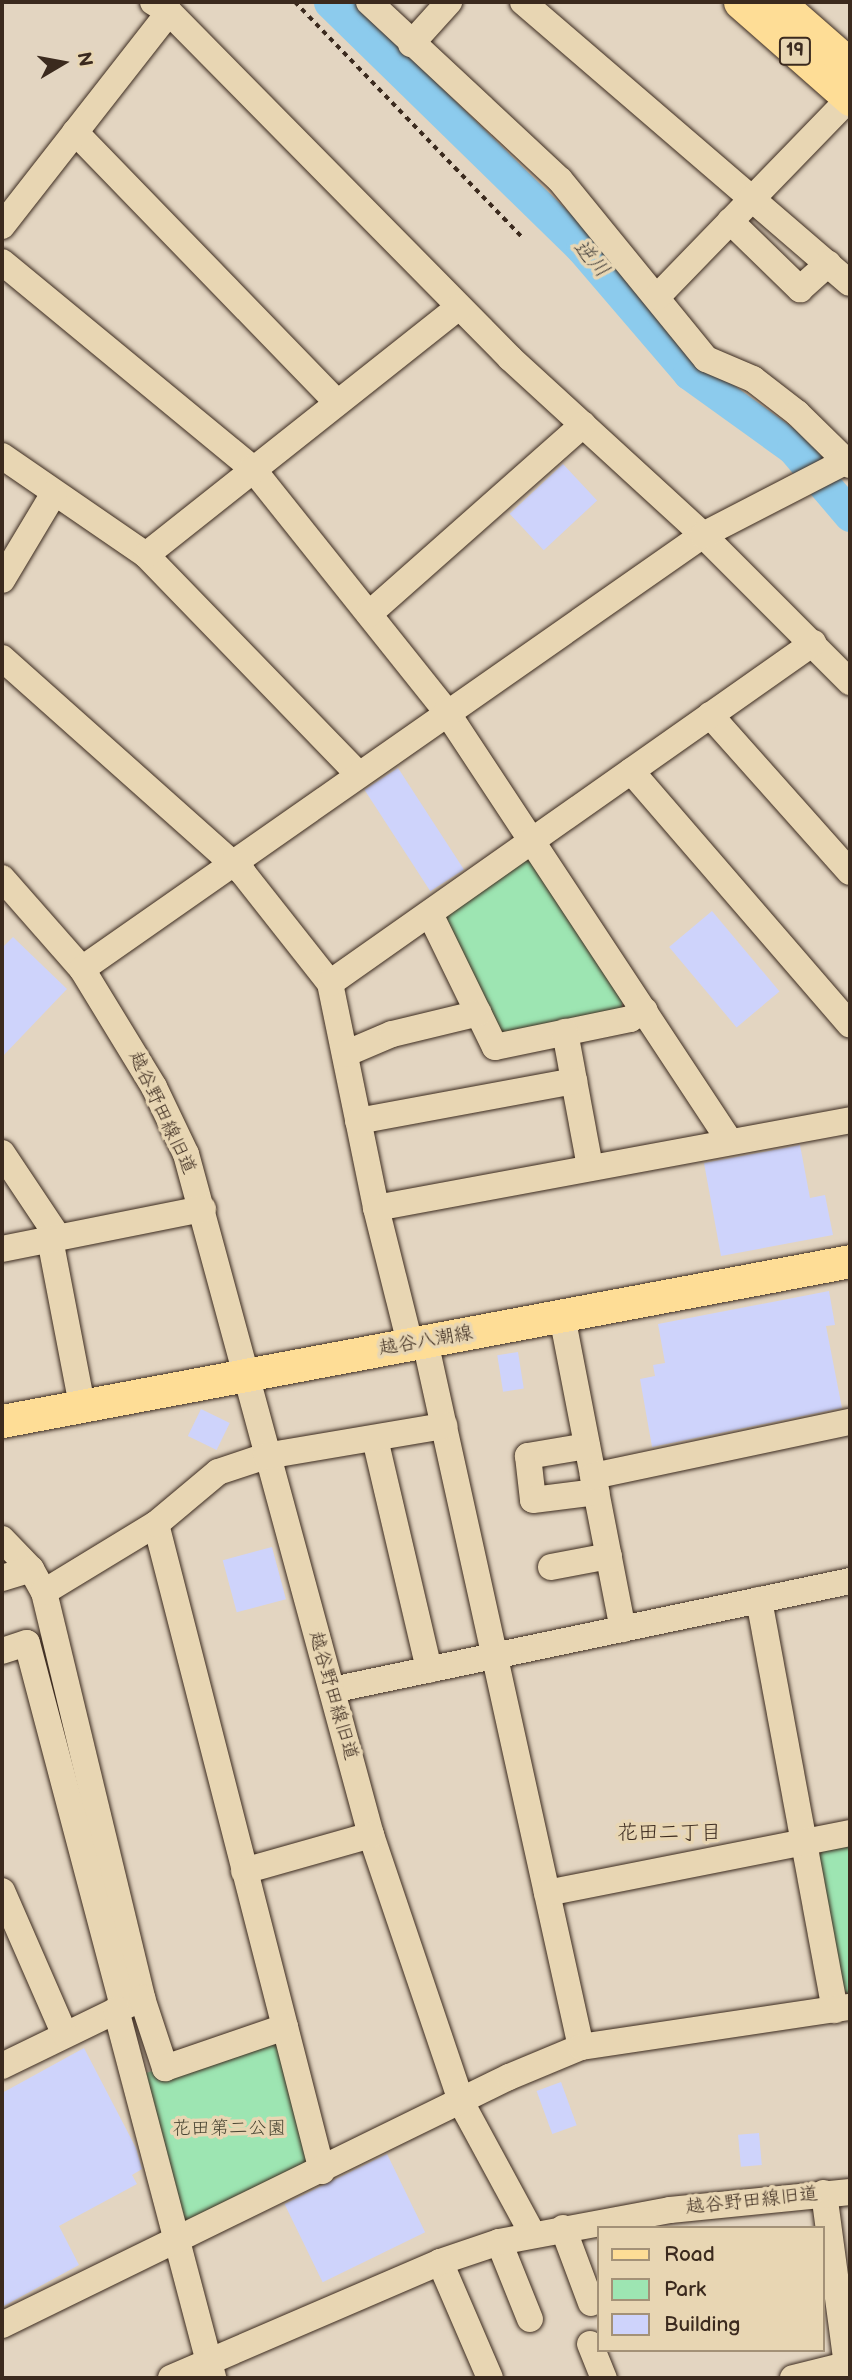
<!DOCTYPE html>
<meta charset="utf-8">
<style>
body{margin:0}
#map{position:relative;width:852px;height:2380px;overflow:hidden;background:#e3d5c1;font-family:"Balsamiq Sans","Klee One",sans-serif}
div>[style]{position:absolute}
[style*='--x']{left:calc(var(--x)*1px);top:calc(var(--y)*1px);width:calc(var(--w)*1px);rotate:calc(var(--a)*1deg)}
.green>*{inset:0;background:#9de5b2}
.river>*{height:33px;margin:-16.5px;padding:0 16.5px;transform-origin:16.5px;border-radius:16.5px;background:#8ccbed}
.building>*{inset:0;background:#ced3fb;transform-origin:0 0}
.path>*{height:3.5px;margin-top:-1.75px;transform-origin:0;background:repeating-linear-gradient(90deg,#3b2a1e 0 5px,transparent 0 10px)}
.roads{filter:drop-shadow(0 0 2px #3b2a1e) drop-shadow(0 0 2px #3b2a1e)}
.minor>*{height:26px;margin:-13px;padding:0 13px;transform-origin:13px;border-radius:13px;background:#e8d6b3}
.major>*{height:33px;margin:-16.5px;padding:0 16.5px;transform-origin:16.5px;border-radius:16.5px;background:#fedd96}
span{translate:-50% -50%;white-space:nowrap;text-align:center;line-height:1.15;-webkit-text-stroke:7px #e8d6b3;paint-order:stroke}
.shield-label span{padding:2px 5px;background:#e8d6b3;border:2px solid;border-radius:5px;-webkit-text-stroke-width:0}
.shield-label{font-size:18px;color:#3b2a1e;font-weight:700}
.street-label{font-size:19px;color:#3b2a1e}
.park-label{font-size:19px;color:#4a4634}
.water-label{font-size:21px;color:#47423d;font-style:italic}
.neighbourhood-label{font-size:21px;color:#3b2a1e}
.frame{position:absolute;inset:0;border:4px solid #3b2a1e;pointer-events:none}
.legend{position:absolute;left:597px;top:2226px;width:228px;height:126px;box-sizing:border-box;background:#e8d6b3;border:2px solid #a39177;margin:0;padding:9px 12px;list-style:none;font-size:21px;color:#3b2a1e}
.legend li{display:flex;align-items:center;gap:14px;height:35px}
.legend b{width:35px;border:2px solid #a39177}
.north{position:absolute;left:28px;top:28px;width:70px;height:70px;-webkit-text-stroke:5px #e8d6b3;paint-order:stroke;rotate:80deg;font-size:19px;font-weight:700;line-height:28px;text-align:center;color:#3b2a1e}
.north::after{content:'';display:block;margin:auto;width:24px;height:32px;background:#3b2a1e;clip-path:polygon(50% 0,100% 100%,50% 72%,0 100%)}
</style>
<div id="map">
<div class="green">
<i style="clip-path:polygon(521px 860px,531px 861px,622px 1000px,622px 1010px,500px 1033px,445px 915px)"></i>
<i style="clip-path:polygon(850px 1844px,850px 1996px,843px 1989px,817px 1858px,824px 1849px)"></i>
<i style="clip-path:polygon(285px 2027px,322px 2171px,178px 2241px,134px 2077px)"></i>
</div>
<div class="river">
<i style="--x:330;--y:2;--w:352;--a:44.3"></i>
<i style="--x:582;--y:248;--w:165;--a:49.4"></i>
<i style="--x:689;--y:373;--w:128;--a:35.8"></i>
<i style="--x:793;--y:448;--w:88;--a:49.6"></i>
</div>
<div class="building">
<i style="left:563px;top:464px;width:50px;height:73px;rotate:47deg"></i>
<i style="left:398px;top:768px;width:121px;height:40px;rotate:57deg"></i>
<i style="left:712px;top:911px;width:105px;height:56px;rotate:50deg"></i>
<i style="clip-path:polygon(13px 937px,67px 989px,2px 1057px,2px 948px)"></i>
<i style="clip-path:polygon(800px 1145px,810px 1198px,825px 1195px,833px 1235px,721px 1256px,704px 1163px)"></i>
<i style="clip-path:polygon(829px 1291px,835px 1325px,826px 1326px,842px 1408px,652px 1447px,640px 1379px,655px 1376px,653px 1365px,665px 1363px,658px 1324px)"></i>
<i style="left:518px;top:1352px;width:37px;height:21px;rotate:81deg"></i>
<i style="left:201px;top:1409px;width:32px;height:30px;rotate:26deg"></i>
<i style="left:272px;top:1547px;width:54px;height:51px;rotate:75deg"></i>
<i style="clip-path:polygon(84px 2048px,136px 2148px,142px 2169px,132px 2175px,137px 2184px,59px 2226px,79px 2265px,2px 2307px,2px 2093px)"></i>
<i style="left:561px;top:2082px;width:46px;height:26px;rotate:70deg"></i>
<i style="left:759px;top:2133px;width:32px;height:21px;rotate:85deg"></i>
<i style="left:387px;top:2154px;width:87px;height:114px;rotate:64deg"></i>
</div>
<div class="path">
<i style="--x:295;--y:2;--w:327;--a:46"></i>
</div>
<div class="roads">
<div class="minor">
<i style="--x:153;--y:2;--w:19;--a:32"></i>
<i style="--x:169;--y:12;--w:486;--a:45.4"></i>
<i style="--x:510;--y:358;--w:262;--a:42.5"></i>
<i style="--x:703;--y:535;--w:208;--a:45"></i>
<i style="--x:369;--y:2;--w:261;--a:43"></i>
<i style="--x:560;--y:180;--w:231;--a:50.8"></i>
<i style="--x:706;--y:359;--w:51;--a:23.1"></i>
<i style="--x:753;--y:379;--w:56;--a:37.7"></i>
<i style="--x:797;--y:413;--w:74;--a:44.5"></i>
<i style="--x:523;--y:2;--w:431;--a:40.7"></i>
<i style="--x:411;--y:44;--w:57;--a:-47.9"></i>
<i style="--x:75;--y:132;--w:376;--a:45.9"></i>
<i style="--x:730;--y:221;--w:98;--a:44.2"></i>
<i style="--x:800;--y:289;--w:38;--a:-42"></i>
<i style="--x:2;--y:226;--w:271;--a:-52"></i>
<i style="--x:2;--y:262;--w:324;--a:39.5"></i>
<i style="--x:252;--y:468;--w:311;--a:51.4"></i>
<i style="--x:446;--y:711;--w:514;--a:56.59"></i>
<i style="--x:657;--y:297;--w:276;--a:-45.9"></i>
<i style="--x:2;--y:456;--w:175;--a:34.5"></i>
<i style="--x:146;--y:555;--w:303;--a:45.9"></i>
<i style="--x:146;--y:555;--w:399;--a:-38.4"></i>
<i style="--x:2;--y:580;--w:101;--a:-59.1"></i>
<i style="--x:369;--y:614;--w:286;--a:-41.5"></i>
<i style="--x:2;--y:658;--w:323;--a:41.7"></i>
<i style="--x:243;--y:873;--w:140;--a:51.7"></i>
<i style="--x:330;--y:983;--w:230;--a:78.4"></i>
<i style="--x:376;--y:1208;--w:139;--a:75.9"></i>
<i style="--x:710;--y:715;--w:210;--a:48.3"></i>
<i style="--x:631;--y:771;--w:335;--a:49.2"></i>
<i style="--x:2;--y:878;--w:121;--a:48.7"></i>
<i style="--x:82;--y:969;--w:138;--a:58.6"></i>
<i style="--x:154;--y:1087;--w:74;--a:64.5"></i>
<i style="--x:186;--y:1154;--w:706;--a:74.8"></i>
<i style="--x:371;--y:1835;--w:284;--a:71.3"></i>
<i style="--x:462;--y:2104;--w:147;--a:61.5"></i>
<i style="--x:430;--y:914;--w:148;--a:64"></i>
<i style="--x:495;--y:1047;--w:138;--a:-11.7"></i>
<i style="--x:630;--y:1019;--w:17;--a:-31"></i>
<i style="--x:82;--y:969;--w:758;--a:-34.95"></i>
<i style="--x:703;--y:535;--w:165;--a:-27.3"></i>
<i style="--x:330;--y:983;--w:591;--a:-35.14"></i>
<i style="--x:565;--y:1032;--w:137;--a:79.5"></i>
<i style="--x:345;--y:1054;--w:51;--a:-23.1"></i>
<i style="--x:392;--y:1034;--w:89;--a:-13.6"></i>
<i style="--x:358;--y:1121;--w:220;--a:-10.5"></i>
<i style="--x:2;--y:1153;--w:101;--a:56.3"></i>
<i style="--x:376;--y:1208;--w:482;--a:-10.5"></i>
<i style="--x:50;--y:1239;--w:169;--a:79.1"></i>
<i style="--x:2;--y:1249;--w:205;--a:-11.3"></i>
<i style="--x:562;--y:1316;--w:319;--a:79"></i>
<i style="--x:425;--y:1341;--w:723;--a:77.54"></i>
<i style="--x:375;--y:1439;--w:237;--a:76.8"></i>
<i style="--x:587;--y:1446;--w:60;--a:170.4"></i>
<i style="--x:528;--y:1456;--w:44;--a:83.5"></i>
<i style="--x:533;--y:1500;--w:64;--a:-7.2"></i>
<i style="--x:593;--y:1476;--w:263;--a:-11.9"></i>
<i style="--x:156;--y:1524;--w:668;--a:75.61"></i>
<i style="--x:2;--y:1539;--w:42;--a:46"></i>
<i style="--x:31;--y:1569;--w:26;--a:61"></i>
<i style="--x:44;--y:1592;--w:418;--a:76.4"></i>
<i style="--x:142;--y:1998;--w:156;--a:154.1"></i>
<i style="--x:551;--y:1567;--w:59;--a:-10.7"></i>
<i style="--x:2;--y:1578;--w:30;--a:-17"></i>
<i style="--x:44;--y:1592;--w:131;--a:-31.3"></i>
<i style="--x:156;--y:1524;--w:81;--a:-40"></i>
<i style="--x:218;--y:1472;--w:51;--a:-18.4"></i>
<i style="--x:266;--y:1456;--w:181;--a:-9.6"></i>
<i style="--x:759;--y:1600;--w:417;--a:79.5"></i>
<i style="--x:2;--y:1651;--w:26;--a:-18"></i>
<i style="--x:27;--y:1643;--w:376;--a:75.2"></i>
<i style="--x:332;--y:1690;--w:529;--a:-11.88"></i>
<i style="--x:244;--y:1871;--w:132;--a:-15.8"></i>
<i style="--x:2;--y:1891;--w:157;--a:66.4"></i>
<i style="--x:547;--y:1893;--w:309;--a:-11.2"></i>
<i style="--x:142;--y:1998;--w:74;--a:71.8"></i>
<i style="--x:165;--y:2068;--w:127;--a:-18.9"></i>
<i style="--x:116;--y:2010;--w:381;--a:75.2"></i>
<i style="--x:824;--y:2193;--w:174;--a:82.4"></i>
<i style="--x:563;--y:2228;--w:80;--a:69.5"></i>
<i style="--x:499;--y:2242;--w:83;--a:68.1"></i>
<i style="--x:440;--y:2262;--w:126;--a:66.7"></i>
<i style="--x:2;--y:2325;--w:564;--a:-26.07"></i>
<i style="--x:509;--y:2077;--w:78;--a:-22.6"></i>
<i style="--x:581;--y:2047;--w:272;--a:-8.5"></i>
<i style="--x:590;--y:2344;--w:37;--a:68"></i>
<i style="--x:171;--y:2378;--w:293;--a:-23.3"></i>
<i style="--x:440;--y:2262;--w:62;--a:-18.7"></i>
<i style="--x:499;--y:2242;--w:174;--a:-10.6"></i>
<i style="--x:670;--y:2210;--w:181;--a:-5.7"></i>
<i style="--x:793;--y:2378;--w:59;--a:-13.8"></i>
</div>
<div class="major">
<i style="--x:740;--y:2;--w:147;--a:41.4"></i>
<i style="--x:778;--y:2;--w:96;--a:41.2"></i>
<i style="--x:2;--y:1421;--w:863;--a:-10.68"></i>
</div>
</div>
<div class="shield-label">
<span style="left:795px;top:51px">19</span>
</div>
<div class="street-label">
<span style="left:162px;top:1113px;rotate:65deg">越谷野田線旧道</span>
<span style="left:426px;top:1341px;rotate:-10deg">越谷八潮線</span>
<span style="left:333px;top:1696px;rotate:74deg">越谷野田線旧道</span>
<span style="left:752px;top:2201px;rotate:-6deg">越谷野田線旧道</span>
</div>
<div class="park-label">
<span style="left:229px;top:2129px">花田第二公園</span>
</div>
<div class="water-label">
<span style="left:591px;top:259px;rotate:48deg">逆川</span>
</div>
<div class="neighbourhood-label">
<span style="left:669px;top:1833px">花田二丁目</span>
</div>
<div class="frame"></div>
<ul class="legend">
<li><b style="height:9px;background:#fedd96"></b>Road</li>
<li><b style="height:19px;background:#9de5b2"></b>Park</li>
<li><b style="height:19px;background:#ced3fb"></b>Building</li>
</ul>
<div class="north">N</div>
</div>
